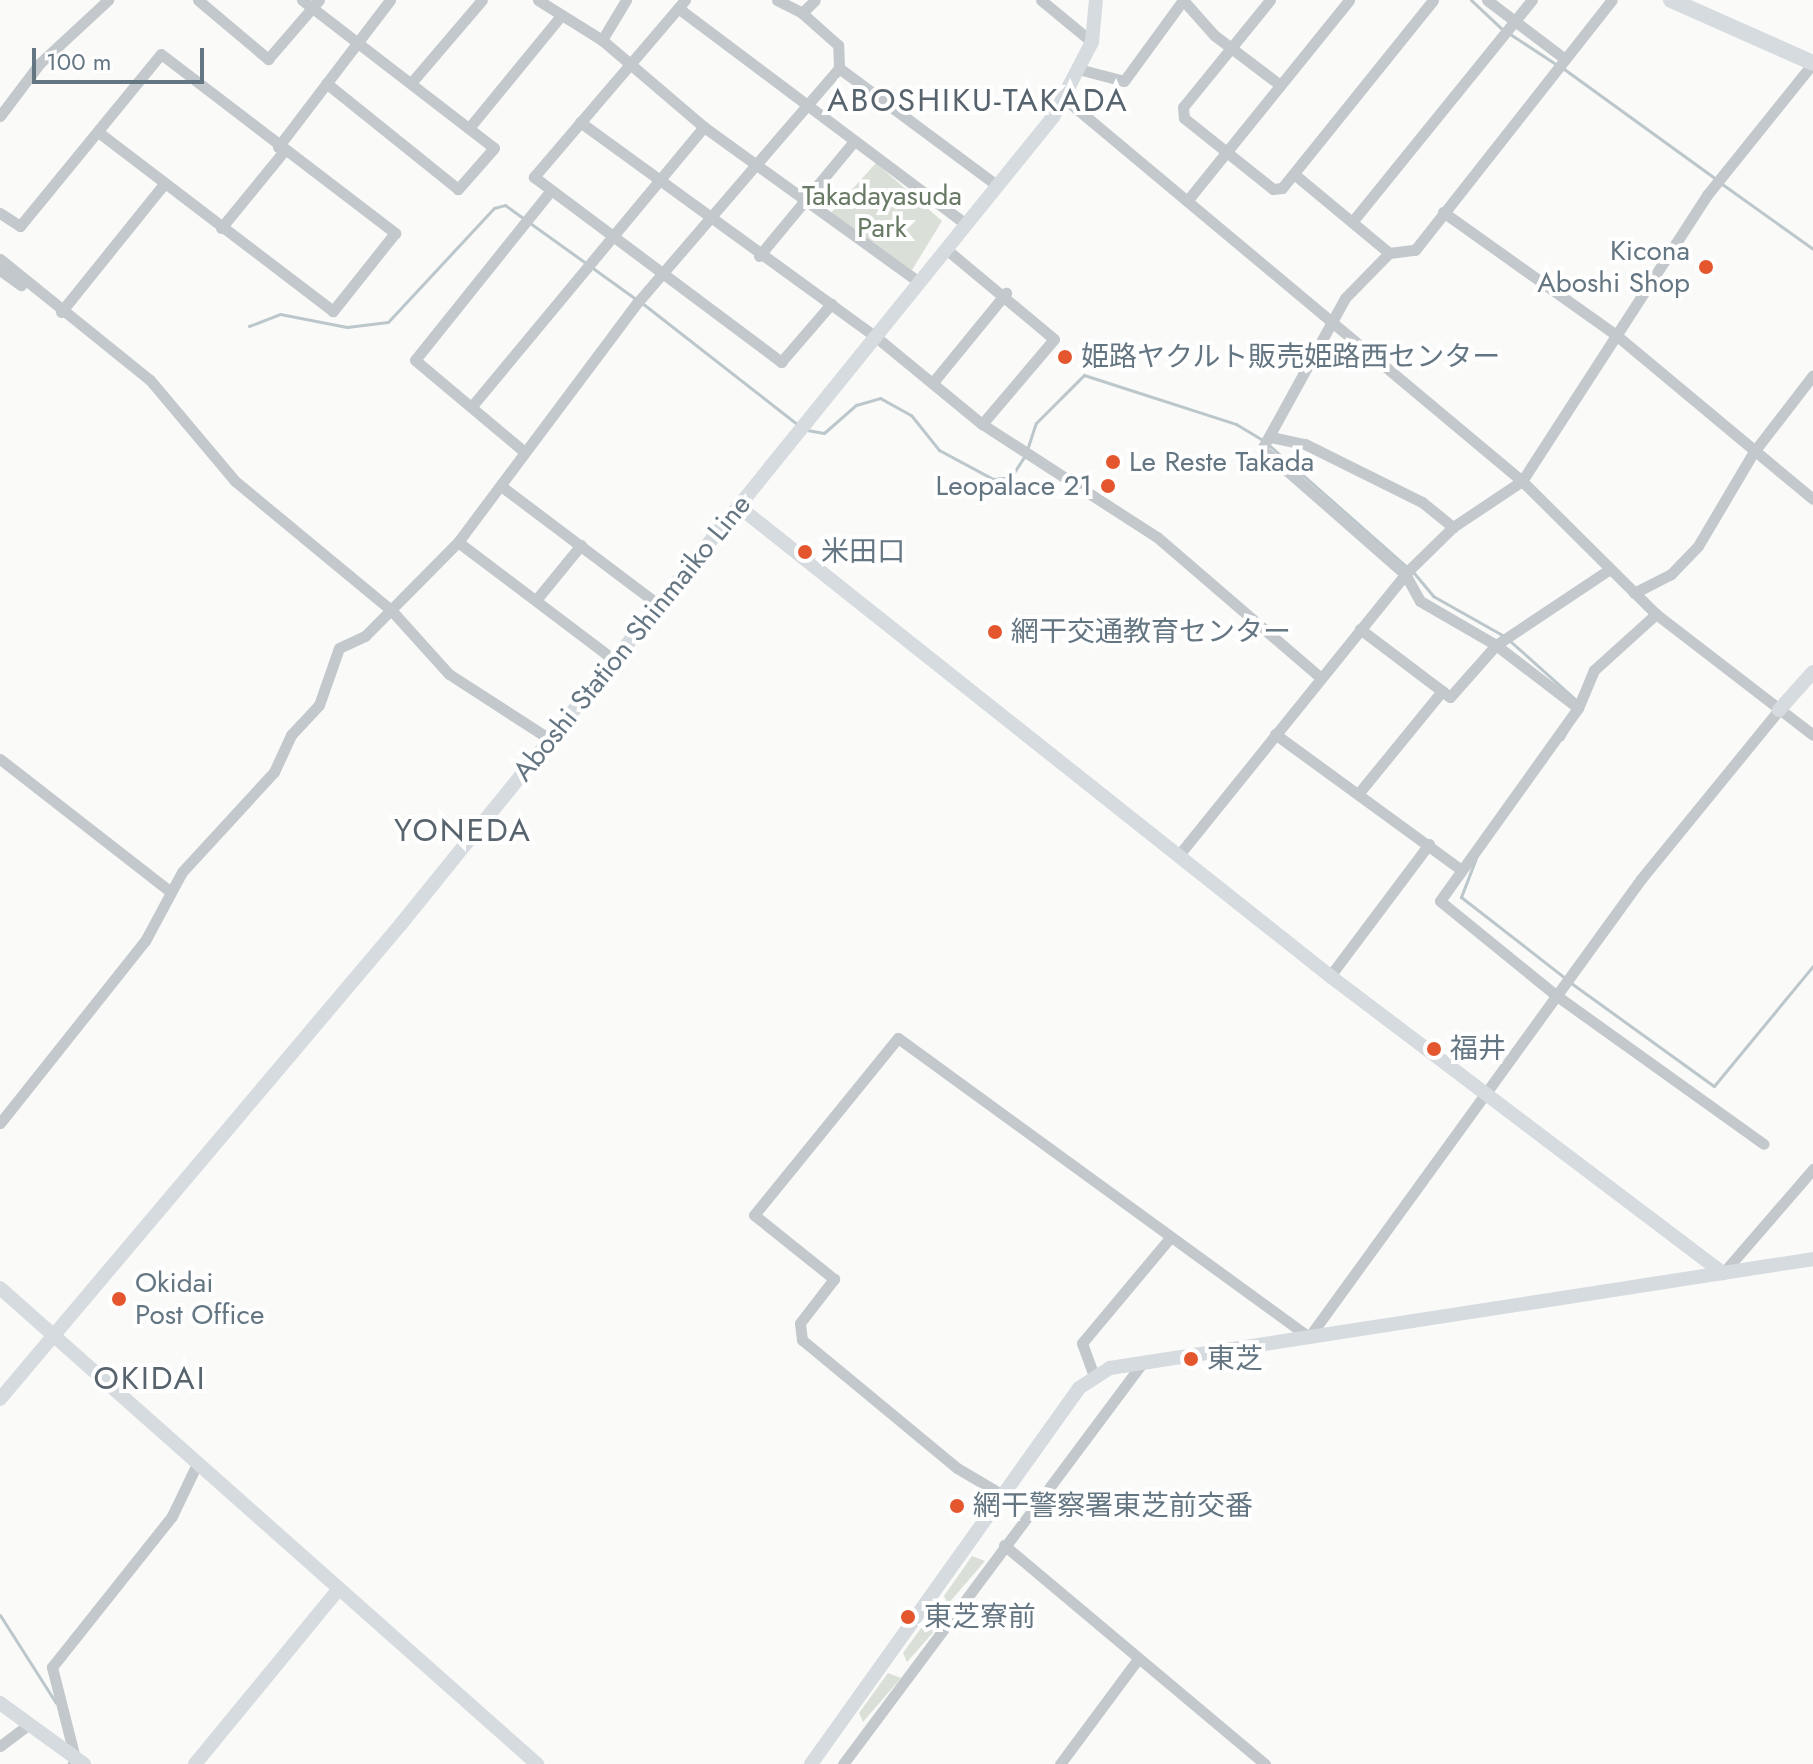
<!DOCTYPE html>
<meta charset="utf-8">
<style>
body{margin:0}
#map{position:relative;width:1813px;height:1764px;overflow:hidden;background:#fafaf8;font-family:Jost,"Noto Sans JP",sans-serif}
div>[style]{position:absolute}
[style*='--x']{left:calc(var(--x)*1px);top:calc(var(--y)*1px);width:calc(var(--w)*1px);rotate:calc(var(--a)*1deg)}
.green>*{inset:0;background:#dadfd7}
.stream>*{height:3px;margin:-1.5px;padding:0 1.5px;transform-origin:1.5px;border-radius:1.5px;background:#bbc7cb}
.street>*{height:11px;margin:-5.5px;padding:0 5.5px;transform-origin:5.5px;border-radius:5.5px;background:#c3c8cc}
.secondary>*{height:14px;margin:-7px;padding:0 7px;transform-origin:7px;border-radius:7px;background:#d6dbdf}
.primary>*{height:16px;margin:-8px;padding:0 8px;transform-origin:8px;border-radius:8px;background:#d6dbdf}
.dots>*{width:22px;height:22px;translate:-50% -50%;box-sizing:border-box;border:4px solid #fff;border-radius:50%}
span{translate:-50% -50%;white-space:nowrap;text-align:center;line-height:1.15;-webkit-text-stroke:8px #fff;paint-order:stroke}
.park-label{font-size:28px;color:#687a64}
.poi-label{font-size:28px;color:#657683}
.right{translate:-100% -50%;text-align:right}
.left{translate:0 -50%;text-align:left}
.street-label{font-size:28px;color:#657683}
.quarter-label{font-size:32px;color:#57646e;letter-spacing:2px}
.scale{position:absolute;left:32px;top:48px;width:172px;height:36px;box-sizing:border-box;border:4px solid #657683;border-top:0;padding-left:10px;font-size:24px;line-height:28px;white-space:nowrap;color:#657683;-webkit-text-stroke:6px #fff;paint-order:stroke}
</style>
<div id="map">
<div class="green">
<i style="clip-path:polygon(876px 163px,942px 221px,912px 270px,829px 215px)"></i>
<i style="clip-path:polygon(972px 1556px,985px 1561px,948px 1604px,944px 1596px)"></i>
<i style="clip-path:polygon(932px 1613px,945px 1619px,907px 1662px,903px 1653px)"></i>
<i style="clip-path:polygon(888px 1673px,901px 1678px,863px 1722px,859px 1713px)"></i>
</div>
<div class="stream">
<i style="--x:1471;--y:0;--w:44;--a:43.2"></i>
<i style="--x:1510;--y:34;--w:56;--a:33.4"></i>
<i style="--x:1564;--y:69;--w:188;--a:35.9"></i>
<i style="--x:1722;--y:184;--w:112;--a:35.5"></i>
<i style="--x:642;--y:303;--w:197;--a:38"></i>
<i style="--x:249;--y:326;--w:33;--a:-21"></i>
<i style="--x:280;--y:314;--w:68;--a:11"></i>
<i style="--x:347;--y:327;--w:41;--a:-7"></i>
<i style="--x:388;--y:322;--w:156;--a:-47.1"></i>
<i style="--x:494;--y:208;--w:11;--a:-15"></i>
<i style="--x:505;--y:205;--w:161;--a:35.7"></i>
<i style="--x:807;--y:430;--w:17;--a:10"></i>
<i style="--x:824;--y:433;--w:43;--a:-41.2"></i>
<i style="--x:856;--y:405;--w:25;--a:-16"></i>
<i style="--x:880;--y:398;--w:35;--a:29"></i>
<i style="--x:911;--y:415;--w:45;--a:51.3"></i>
<i style="--x:939;--y:450;--w:61;--a:28.2"></i>
<i style="--x:993;--y:479;--w:18;--a:-6"></i>
<i style="--x:1011;--y:477;--w:24;--a:-57"></i>
<i style="--x:1270;--y:446;--w:184;--a:41.5"></i>
<i style="--x:1027;--y:450;--w:28;--a:-72"></i>
<i style="--x:1036;--y:423;--w:68;--a:-45"></i>
<i style="--x:1084;--y:375;--w:160;--a:17.9"></i>
<i style="--x:1236;--y:424;--w:33;--a:31"></i>
<i style="--x:1414;--y:573;--w:30;--a:50"></i>
<i style="--x:1433;--y:596;--w:81;--a:29.4"></i>
<i style="--x:1510;--y:641;--w:89;--a:41.8"></i>
<i style="--x:1562;--y:739;--w:39;--a:-60"></i>
<i style="--x:1476;--y:858;--w:42;--a:111"></i>
<i style="--x:1461;--y:897;--w:132;--a:37.9"></i>
<i style="--x:1571;--y:983;--w:176;--a:35.8"></i>
<i style="--x:1714;--y:1086;--w:156;--a:-50.5"></i>
<i style="--x:0;--y:1615;--w:104;--a:57.5"></i>
<i style="--x:69;--y:1764;--w:2;--a:-90"></i>
</div>
<div class="street">
<i style="--x:198;--y:0;--w:92;--a:40.1"></i>
<i style="--x:268;--y:59;--w:78;--a:-49.2"></i>
<i style="--x:302;--y:0;--w:242;--a:37.6"></i>
<i style="--x:494;--y:148;--w:55;--a:131.3"></i>
<i style="--x:458;--y:189;--w:169;--a:-141.2"></i>
<i style="--x:538;--y:0;--w:75;--a:32"></i>
<i style="--x:602;--y:40;--w:134;--a:40.5"></i>
<i style="--x:704;--y:127;--w:265;--a:35.8"></i>
<i style="--x:685;--y:0;--w:233;--a:130.5"></i>
<i style="--x:534;--y:177;--w:309;--a:36.8"></i>
<i style="--x:781;--y:362;--w:77;--a:-49.2"></i>
<i style="--x:777;--y:0;--w:28;--a:27"></i>
<i style="--x:1041;--y:0;--w:66;--a:39.5"></i>
<i style="--x:1270;--y:0;--w:138;--a:129.1"></i>
<i style="--x:1183;--y:107;--w:11;--a:85"></i>
<i style="--x:1184;--y:118;--w:114;--a:38.6"></i>
<i style="--x:1273;--y:189;--w:9;--a:-6"></i>
<i style="--x:1282;--y:188;--w:241;--a:-51.2"></i>
<i style="--x:1487;--y:0;--w:98;--a:37.1"></i>
<i style="--x:678;--y:8;--w:361;--a:36.9"></i>
<i style="--x:602;--y:40;--w:47;--a:-59"></i>
<i style="--x:839;--y:68;--w:198;--a:36.6"></i>
<i style="--x:1082;--y:70;--w:43;--a:14.7"></i>
<i style="--x:1124;--y:81;--w:100;--a:-53.9"></i>
<i style="--x:1183;--y:0;--w:47;--a:48.5"></i>
<i style="--x:1214;--y:35;--w:83;--a:37.1"></i>
<i style="--x:411;--y:83;--w:109;--a:-49.5"></i>
<i style="--x:1065;--y:99;--w:596;--a:39.89"></i>
<i style="--x:1522;--y:481;--w:189;--a:44.8"></i>
<i style="--x:1656;--y:614;--w:198;--a:37.6"></i>
<i style="--x:0;--y:116;--w:66;--a:-53"></i>
<i style="--x:40;--y:63;--w:93;--a:-42.8"></i>
<i style="--x:580;--y:122;--w:366;--a:36"></i>
<i style="--x:876;--y:337;--w:137;--a:39.4"></i>
<i style="--x:982;--y:424;--w:111;--a:-49.7"></i>
<i style="--x:1054;--y:339;--w:139;--a:-140.2"></i>
<i style="--x:469;--y:128;--w:142;--a:-50.7"></i>
<i style="--x:278;--y:147;--w:185;--a:-52.7"></i>
<i style="--x:1294;--y:174;--w:124;--a:39.7"></i>
<i style="--x:1187;--y:201;--w:258;--a:-51.1"></i>
<i style="--x:1443;--y:212;--w:212;--a:35.4"></i>
<i style="--x:1616;--y:335;--w:256;--a:39.8"></i>
<i style="--x:0;--y:213;--w:24;--a:33"></i>
<i style="--x:20;--y:226;--w:222;--a:-50.7"></i>
<i style="--x:161;--y:54;--w:295;--a:37.4"></i>
<i style="--x:395;--y:233;--w:100;--a:128.5"></i>
<i style="--x:333;--y:311;--w:295;--a:-142.7"></i>
<i style="--x:1352;--y:222;--w:286;--a:-51"></i>
<i style="--x:221;--y:228;--w:99;--a:-50.7"></i>
<i style="--x:759;--y:256;--w:149;--a:-50.4"></i>
<i style="--x:0;--y:259;--w:193;--a:38.9"></i>
<i style="--x:150;--y:380;--w:132;--a:49.9"></i>
<i style="--x:235;--y:481;--w:204;--a:39.6"></i>
<i style="--x:392;--y:611;--w:85;--a:47.9"></i>
<i style="--x:449;--y:674;--w:121;--a:32.9"></i>
<i style="--x:0;--y:270;--w:26;--a:36"></i>
<i style="--x:61;--y:312;--w:163;--a:-51.2"></i>
<i style="--x:934;--y:381;--w:114;--a:-50.7"></i>
<i style="--x:472;--y:406;--w:363;--a:-50.3"></i>
<i style="--x:982;--y:424;--w:208;--a:32.9"></i>
<i style="--x:1157;--y:537;--w:215;--a:40.7"></i>
<i style="--x:1271;--y:437;--w:35;--a:12"></i>
<i style="--x:1305;--y:444;--w:131;--a:26.4"></i>
<i style="--x:1422;--y:502;--w:40;--a:39"></i>
<i style="--x:521;--y:449;--w:138;--a:-140"></i>
<i style="--x:415;--y:360;--w:214;--a:-51.3"></i>
<i style="--x:501;--y:486;--w:198;--a:37"></i>
<i style="--x:458;--y:542;--w:196;--a:37.1"></i>
<i style="--x:1634;--y:593;--w:42;--a:-27.2"></i>
<i style="--x:1671;--y:574;--w:39;--a:-46"></i>
<i style="--x:1698;--y:546;--w:108;--a:-59.4"></i>
<i style="--x:1753;--y:453;--w:98;--a:-52.4"></i>
<i style="--x:536;--y:600;--w:71;--a:-50.7"></i>
<i style="--x:1656;--y:614;--w:84;--a:137.9"></i>
<i style="--x:1594;--y:670;--w:41;--a:112.8"></i>
<i style="--x:1578;--y:708;--w:237;--a:125.6"></i>
<i style="--x:1440;--y:901;--w:151;--a:39.1"></i>
<i style="--x:1557;--y:996;--w:254;--a:35.6"></i>
<i style="--x:1442;--y:691;--w:10;--a:37"></i>
<i style="--x:1450;--y:697;--w:69;--a:-48.5"></i>
<i style="--x:1496;--y:645;--w:88;--a:-149.9"></i>
<i style="--x:1420;--y:601;--w:31;--a:-119"></i>
<i style="--x:1405;--y:574;--w:190;--a:-138.8"></i>
<i style="--x:1262;--y:449;--w:172;--a:-61.2"></i>
<i style="--x:1345;--y:298;--w:63;--a:-45.6"></i>
<i style="--x:1389;--y:253;--w:26;--a:-7"></i>
<i style="--x:1415;--y:250;--w:318;--a:-51.8"></i>
<i style="--x:1578;--y:708;--w:103;--a:-142.5"></i>
<i style="--x:1496;--y:645;--w:137;--a:-33.7"></i>
<i style="--x:1275;--y:734;--w:228;--a:36.1"></i>
<i style="--x:0;--y:759;--w:213;--a:37.9"></i>
<i style="--x:1358;--y:794;--w:133;--a:-50.8"></i>
<i style="--x:1442;--y:691;--w:103;--a:-142.9"></i>
<i style="--x:1178;--y:856;--w:363;--a:-51.1"></i>
<i style="--x:1406;--y:573;--w:66;--a:-44.4"></i>
<i style="--x:1453;--y:527;--w:83;--a:-33.7"></i>
<i style="--x:1522;--y:481;--w:341;--a:-57.1"></i>
<i style="--x:1707;--y:195;--w:169;--a:-51.2"></i>
<i style="--x:1330;--y:976;--w:165;--a:-53.1"></i>
<i style="--x:0;--y:1123;--w:233;--a:-51.5"></i>
<i style="--x:145;--y:941;--w:78;--a:-61.8"></i>
<i style="--x:182;--y:872;--w:136;--a:-47.4"></i>
<i style="--x:274;--y:772;--w:41;--a:-65.3"></i>
<i style="--x:291;--y:735;--w:41;--a:-47"></i>
<i style="--x:319;--y:705;--w:60;--a:-70.7"></i>
<i style="--x:339;--y:648;--w:29;--a:-25"></i>
<i style="--x:365;--y:636;--w:132;--a:-45.3"></i>
<i style="--x:458;--y:542;--w:299;--a:-53.2"></i>
<i style="--x:637;--y:303;--w:310;--a:-49.3"></i>
<i style="--x:839;--y:68;--w:23;--a:-92"></i>
<i style="--x:838;--y:45;--w:48;--a:-138.4"></i>
<i style="--x:802;--y:13;--w:18;--a:-45"></i>
<i style="--x:1723;--y:1273;--w:138;--a:-49.1"></i>
<i style="--x:1094;--y:1376;--w:35;--a:-110"></i>
<i style="--x:1082;--y:1343;--w:134;--a:-50.1"></i>
<i style="--x:1001;--y:1494;--w:51;--a:-149.4"></i>
<i style="--x:957;--y:1468;--w:201;--a:-140.4"></i>
<i style="--x:802;--y:1340;--w:17;--a:-97"></i>
<i style="--x:800;--y:1323;--w:56;--a:-52.3"></i>
<i style="--x:834;--y:1279;--w:102;--a:-141.3"></i>
<i style="--x:754;--y:1215;--w:228;--a:-50.9"></i>
<i style="--x:898;--y:1038;--w:508;--a:36.04"></i>
<i style="--x:1309;--y:1337;--w:566;--a:-54.06"></i>
<i style="--x:1641;--y:879;--w:218;--a:-50.8"></i>
<i style="--x:1004;--y:1545;--w:341;--a:40"></i>
<i style="--x:0;--y:1746;--w:36;--a:-37"></i>
<i style="--x:75;--y:1758;--w:94;--a:-104.2"></i>
<i style="--x:52;--y:1667;--w:193;--a:-51.5"></i>
<i style="--x:172;--y:1516;--w:60;--a:-64.3"></i>
<i style="--x:843;--y:1764;--w:502;--a:-53.27"></i>
<i style="--x:1060;--y:1764;--w:131;--a:-53.4"></i>
</div>
<div class="secondary">
<i style="--x:738;--y:506;--w:756;--a:38.45"></i>
<i style="--x:1330;--y:976;--w:493;--a:37.1"></i>
<i style="--x:1779;--y:710;--w:51;--a:-48.2"></i>
<i style="--x:0;--y:1288;--w:718;--a:41.55"></i>
<i style="--x:0;--y:1399;--w:622;--a:-49.83"></i>
<i style="--x:401;--y:924;--w:1037;--a:-51.06"></i>
<i style="--x:1053;--y:117;--w:85;--a:-62.5"></i>
<i style="--x:1092;--y:42;--w:42;--a:-84.6"></i>
<i style="--x:0;--y:1703;--w:104;--a:36"></i>
<i style="--x:195;--y:1764;--w:227;--a:-50.6"></i>
<i style="--x:811;--y:1764;--w:462;--a:-54.5"></i>
<i style="--x:1079;--y:1388;--w:37;--a:-33"></i>
<i style="--x:1110;--y:1368;--w:711;--a:-8.81"></i>
</div>
<div class="primary">
<i style="--x:1671;--y:0;--w:155;--a:23.9"></i>
</div>
<div class="dots">
<i style="left:1706px;top:267px;background:#e4572e"></i>
<i style="left:1065px;top:357px;background:#e4572e"></i>
<i style="left:1113px;top:462px;background:#e4572e"></i>
<i style="left:1108px;top:486px;background:#e4572e"></i>
<i style="left:805px;top:552px;background:#e4572e"></i>
<i style="left:995px;top:632px;background:#e4572e"></i>
<i style="left:1434px;top:1049px;background:#e4572e"></i>
<i style="left:119px;top:1299px;background:#e4572e"></i>
<i style="left:1191px;top:1359px;background:#e4572e"></i>
<i style="left:957px;top:1506px;background:#e4572e"></i>
<i style="left:908px;top:1617px;background:#e4572e"></i>
</div>
<div class="park-label">
<span style="left:882px;top:212px">Takadayasuda<br>Park</span>
</div>
<div class="poi-label">
<span class="right" style="left:1690px;top:267px">Kicona<br>Aboshi Shop</span>
<span class="left" style="left:1081px;top:357px">姫路ヤクルト販売姫路西センター</span>
<span class="left" style="left:1129px;top:462px">Le Reste Takada</span>
<span class="right" style="left:1092px;top:486px">Leopalace 21</span>
<span class="left" style="left:821px;top:552px">米田口</span>
<span class="left" style="left:1011px;top:632px">網干交通教育センター</span>
<span class="left" style="left:1450px;top:1049px">福井</span>
<span class="left" style="left:135px;top:1299px">Okidai<br>Post Office</span>
<span class="left" style="left:1207px;top:1359px">東芝</span>
<span class="left" style="left:973px;top:1506px">網干警察署東芝前交番</span>
<span class="left" style="left:924px;top:1617px">東芝寮前</span>
</div>
<div class="street-label">
<span style="left:632px;top:638px;rotate:-51deg">Aboshi Station Shinmaiko Line</span>
</div>
<div class="quarter-label">
<span style="left:978px;top:100px">ABOSHIKU-TAKADA</span>
<span style="left:463px;top:830px">YONEDA</span>
<span style="left:150px;top:1378px">OKIDAI</span>
</div>
<div class="scale">100 m</div>
</div>
